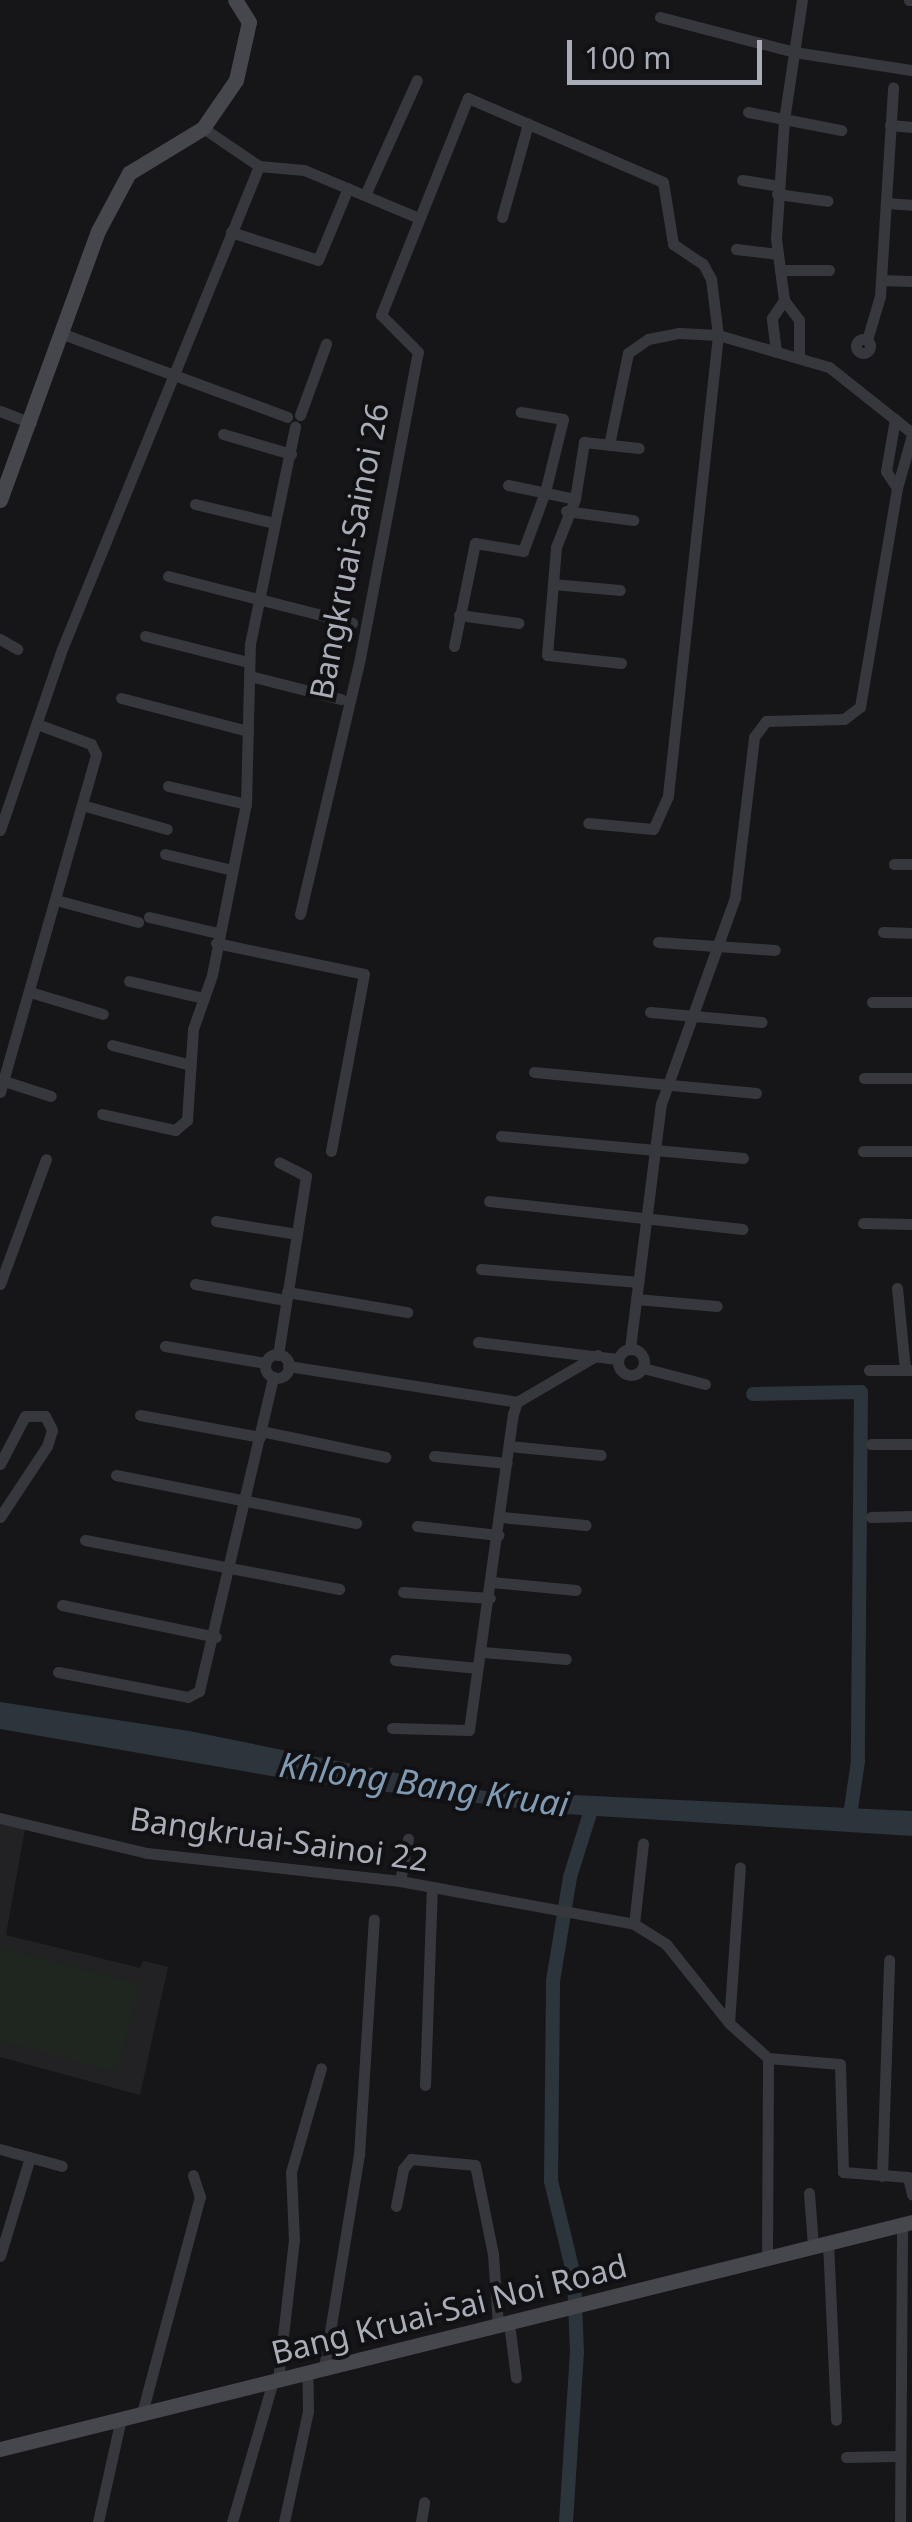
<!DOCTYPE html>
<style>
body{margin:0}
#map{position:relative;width:912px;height:2522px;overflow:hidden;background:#161618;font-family:"Noto Sans",sans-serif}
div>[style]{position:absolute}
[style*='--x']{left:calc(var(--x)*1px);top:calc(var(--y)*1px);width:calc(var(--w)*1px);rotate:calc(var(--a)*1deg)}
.built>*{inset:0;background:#222225}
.green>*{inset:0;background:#1e261f}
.water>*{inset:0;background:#2c353c}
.canal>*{height:14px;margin:-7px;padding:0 7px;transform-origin:7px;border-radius:7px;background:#2c353c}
.street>*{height:11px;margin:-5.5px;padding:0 5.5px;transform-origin:5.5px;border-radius:5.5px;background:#37383d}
.street>.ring{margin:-5.5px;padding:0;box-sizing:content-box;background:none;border:11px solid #37383d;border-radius:50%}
.secondary>*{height:15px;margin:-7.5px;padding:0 7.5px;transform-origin:7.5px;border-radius:7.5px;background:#45474d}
span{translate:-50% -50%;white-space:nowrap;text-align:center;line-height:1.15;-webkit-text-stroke:8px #111113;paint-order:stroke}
.street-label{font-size:32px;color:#a8adb8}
.water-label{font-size:35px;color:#7f9bb3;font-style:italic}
.scale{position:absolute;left:567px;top:40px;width:195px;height:45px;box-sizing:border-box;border:5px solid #a8adb8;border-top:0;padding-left:12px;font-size:30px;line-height:35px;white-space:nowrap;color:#a8adb8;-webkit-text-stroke:8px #111113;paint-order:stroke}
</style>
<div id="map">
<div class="built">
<i style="clip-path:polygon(0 1822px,25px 1829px,6px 1935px,140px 1968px,143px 1961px,168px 1967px,140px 2095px,0 2057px)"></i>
</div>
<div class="green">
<i style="clip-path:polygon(0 1948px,140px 1984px,117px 2072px,0 2041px)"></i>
</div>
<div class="water">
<i style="clip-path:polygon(0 1702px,189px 1731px,485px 1791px,912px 1811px,912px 1836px,566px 1814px,306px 1782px,0 1729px)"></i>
</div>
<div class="canal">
<i style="--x:753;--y:1394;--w:108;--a:-1.1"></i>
<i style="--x:861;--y:1392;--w:369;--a:90.5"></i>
<i style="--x:858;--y:1761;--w:63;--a:98.3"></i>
<i style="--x:566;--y:2522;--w:169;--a:-86.3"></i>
<i style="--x:577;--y:2353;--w:77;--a:-92.2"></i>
<i style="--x:574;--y:2276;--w:98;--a:-103.6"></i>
<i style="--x:551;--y:2181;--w:200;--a:-89.4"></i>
<i style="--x:553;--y:1981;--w:105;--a:-80.7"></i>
<i style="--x:570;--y:1877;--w:73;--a:-72.6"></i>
</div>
<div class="street">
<i style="--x:909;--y:0;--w:3;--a:0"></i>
<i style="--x:660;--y:17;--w:138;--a:14.6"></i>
<i style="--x:794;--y:52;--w:119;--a:8.7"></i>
<i style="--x:748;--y:112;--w:95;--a:11"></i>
<i style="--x:890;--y:125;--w:22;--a:5"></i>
<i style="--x:203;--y:128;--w:68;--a:34.2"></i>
<i style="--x:259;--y:166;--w:45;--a:5.1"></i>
<i style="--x:304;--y:170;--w:125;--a:22.7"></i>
<i style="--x:742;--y:180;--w:36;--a:9"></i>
<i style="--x:777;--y:194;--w:51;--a:7.8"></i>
<i style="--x:365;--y:195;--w:126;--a:-65.7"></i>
<i style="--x:886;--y:203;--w:26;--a:4"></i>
<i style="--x:502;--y:217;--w:97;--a:-74.4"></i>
<i style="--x:231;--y:232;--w:91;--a:17.8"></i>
<i style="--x:318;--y:260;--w:78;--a:-67.4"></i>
<i style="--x:736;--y:249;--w:42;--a:6.8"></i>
<i style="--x:780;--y:270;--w:49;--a:0"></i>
<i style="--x:881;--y:280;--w:31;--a:2"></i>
<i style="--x:63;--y:334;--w:239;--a:20.3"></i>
<i class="ring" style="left:856px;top:339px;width:3px;height:3px"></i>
<i style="--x:867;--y:340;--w:46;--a:-73.5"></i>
<i style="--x:880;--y:296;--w:209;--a:-86.4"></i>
<i style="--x:776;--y:352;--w:34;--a:-97"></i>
<i style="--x:772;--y:318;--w:22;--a:-56"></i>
<i style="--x:799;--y:357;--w:37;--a:-90"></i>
<i style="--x:799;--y:320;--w:25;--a:-127"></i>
<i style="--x:784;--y:300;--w:63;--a:-97.4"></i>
<i style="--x:776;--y:238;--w:118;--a:-86.1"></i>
<i style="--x:784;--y:120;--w:121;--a:-81.5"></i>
<i style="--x:0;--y:411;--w:33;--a:21"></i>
<i style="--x:300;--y:415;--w:76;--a:-69.9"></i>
<i style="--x:895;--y:419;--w:53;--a:99.8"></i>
<i style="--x:886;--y:471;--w:20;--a:57"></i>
<i style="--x:223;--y:434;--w:71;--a:16.4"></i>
<i style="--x:609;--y:445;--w:94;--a:-78.3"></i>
<i style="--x:628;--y:353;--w:24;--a:-35"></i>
<i style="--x:648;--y:339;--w:32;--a:-11"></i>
<i style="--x:679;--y:333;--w:39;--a:3"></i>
<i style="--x:718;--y:335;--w:116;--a:16.1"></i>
<i style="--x:829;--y:367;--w:106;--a:38.5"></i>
<i style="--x:508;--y:485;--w:68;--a:11.8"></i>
<i style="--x:195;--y:504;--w:81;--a:13.5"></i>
<i style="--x:566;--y:511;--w:68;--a:7.7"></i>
<i style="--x:168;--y:576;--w:190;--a:14.3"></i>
<i style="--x:553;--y:584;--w:67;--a:5.1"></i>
<i style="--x:459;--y:615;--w:60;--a:7.7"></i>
<i style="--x:145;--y:636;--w:106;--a:14.2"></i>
<i style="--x:0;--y:639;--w:20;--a:30"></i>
<i style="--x:454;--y:646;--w:105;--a:-78.5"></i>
<i style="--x:475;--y:543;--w:49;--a:9.5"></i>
<i style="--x:523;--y:551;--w:63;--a:-69.6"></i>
<i style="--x:545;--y:492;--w:75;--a:-76.1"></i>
<i style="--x:563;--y:419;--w:43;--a:-170.5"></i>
<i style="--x:621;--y:663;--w:74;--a:-173.8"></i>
<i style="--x:547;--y:655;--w:108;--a:-85.2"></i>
<i style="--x:556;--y:547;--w:52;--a:-68.4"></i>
<i style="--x:575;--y:499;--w:58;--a:-81"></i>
<i style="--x:584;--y:442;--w:55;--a:6.2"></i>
<i style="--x:250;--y:676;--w:94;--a:14.2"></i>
<i style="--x:121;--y:698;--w:131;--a:14.6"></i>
<i style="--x:168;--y:786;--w:80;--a:13"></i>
<i style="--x:82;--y:805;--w:88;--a:15.8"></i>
<i style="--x:0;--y:830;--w:191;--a:-71.1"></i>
<i style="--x:62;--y:649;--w:522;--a:-67.81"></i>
<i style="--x:165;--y:854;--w:69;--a:13.4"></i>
<i style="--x:894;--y:864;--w:18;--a:0"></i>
<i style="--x:56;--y:900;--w:85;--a:15"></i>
<i style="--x:300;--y:914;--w:263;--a:-76.8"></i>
<i style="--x:360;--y:658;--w:311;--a:-79.3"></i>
<i style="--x:418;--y:352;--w:52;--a:-135"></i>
<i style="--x:381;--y:315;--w:234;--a:-68.2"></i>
<i style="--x:468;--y:98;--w:212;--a:23.3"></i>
<i style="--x:663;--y:182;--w:63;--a:80.8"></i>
<i style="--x:673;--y:244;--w:36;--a:34"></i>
<i style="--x:703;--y:264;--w:17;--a:62"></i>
<i style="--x:711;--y:279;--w:56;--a:82.9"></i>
<i style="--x:718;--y:335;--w:464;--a:96.2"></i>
<i style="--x:668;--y:796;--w:36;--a:114"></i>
<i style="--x:653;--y:829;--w:65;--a:-174.7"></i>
<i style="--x:149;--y:917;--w:71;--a:13.1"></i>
<i style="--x:883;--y:932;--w:29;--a:2"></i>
<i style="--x:658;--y:942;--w:117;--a:3.9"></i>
<i style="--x:216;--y:943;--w:151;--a:11.8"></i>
<i style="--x:364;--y:974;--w:180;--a:100.6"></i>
<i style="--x:129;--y:981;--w:77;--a:12.8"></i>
<i style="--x:30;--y:992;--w:76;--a:16.8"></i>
<i style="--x:872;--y:1002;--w:40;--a:0"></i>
<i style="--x:650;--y:1012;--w:112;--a:5.1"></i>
<i style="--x:112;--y:1045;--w:81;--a:14.2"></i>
<i style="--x:534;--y:1072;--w:223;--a:5.4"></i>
<i style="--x:864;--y:1078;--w:48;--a:0"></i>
<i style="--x:4;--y:1081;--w:49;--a:17.7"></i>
<i style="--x:0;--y:1092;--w:351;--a:-74.1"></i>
<i style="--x:96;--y:754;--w:11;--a:-117"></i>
<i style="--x:91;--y:744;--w:58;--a:-159.7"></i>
<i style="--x:102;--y:1114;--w:75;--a:12.4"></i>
<i style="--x:175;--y:1130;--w:16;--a:-40"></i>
<i style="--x:187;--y:1120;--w:91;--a:-86.2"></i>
<i style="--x:193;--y:1029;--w:57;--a:-70.6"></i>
<i style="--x:212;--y:975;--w:174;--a:-78.8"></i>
<i style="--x:246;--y:804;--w:160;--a:-88.6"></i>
<i style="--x:250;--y:644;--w:222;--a:-78.3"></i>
<i style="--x:501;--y:1136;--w:243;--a:5.2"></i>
<i style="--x:863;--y:1151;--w:49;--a:0"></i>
<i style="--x:489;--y:1201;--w:255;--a:6.3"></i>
<i style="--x:216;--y:1221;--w:82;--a:9.1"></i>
<i style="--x:863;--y:1223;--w:49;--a:1.2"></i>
<i style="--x:481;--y:1269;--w:158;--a:4.7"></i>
<i style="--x:0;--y:1284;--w:133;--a:-69.8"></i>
<i style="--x:195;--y:1284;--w:92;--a:10"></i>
<i style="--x:897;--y:1288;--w:82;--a:84.4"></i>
<i style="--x:287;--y:1292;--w:122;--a:9.5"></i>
<i style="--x:636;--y:1299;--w:81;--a:4.9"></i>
<i style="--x:478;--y:1342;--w:140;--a:7"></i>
<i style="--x:165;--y:1346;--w:102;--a:9.6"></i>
<i style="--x:630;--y:1348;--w:246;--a:-82.8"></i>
<i style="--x:661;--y:1104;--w:220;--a:-70.3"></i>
<i style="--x:735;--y:897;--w:161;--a:-83.2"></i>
<i style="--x:754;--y:737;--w:20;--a:-53"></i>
<i style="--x:766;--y:721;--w:78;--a:-1.5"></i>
<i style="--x:844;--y:719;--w:20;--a:-37"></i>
<i style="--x:860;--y:707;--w:222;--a:-80.4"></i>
<i style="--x:897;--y:488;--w:55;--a:-74.2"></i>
<i class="ring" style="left:618px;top:1349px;width:15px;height:15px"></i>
<i class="ring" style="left:265px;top:1354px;width:13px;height:13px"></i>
<i style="--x:278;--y:1355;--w:181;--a:-81.1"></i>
<i style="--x:306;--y:1176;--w:30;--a:-153"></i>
<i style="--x:288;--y:1366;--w:232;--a:8.9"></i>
<i style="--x:643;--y:1368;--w:64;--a:14.5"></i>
<i style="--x:869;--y:1370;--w:41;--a:0"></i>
<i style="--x:140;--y:1415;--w:122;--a:10.4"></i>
<i style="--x:261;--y:1431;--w:127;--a:11.8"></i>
<i style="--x:871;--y:1444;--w:41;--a:0"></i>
<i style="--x:509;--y:1446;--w:92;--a:5.6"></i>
<i style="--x:434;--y:1456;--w:73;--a:5.5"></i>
<i style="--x:0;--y:1464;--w:54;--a:-62.5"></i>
<i style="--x:25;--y:1416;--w:20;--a:0"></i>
<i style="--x:45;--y:1416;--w:16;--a:63"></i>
<i style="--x:52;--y:1430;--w:17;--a:107"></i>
<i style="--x:47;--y:1446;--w:85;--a:123.5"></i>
<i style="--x:116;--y:1475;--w:245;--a:11.3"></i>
<i style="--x:501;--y:1517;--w:85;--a:5.4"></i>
<i style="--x:871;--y:1517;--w:41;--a:-1.4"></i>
<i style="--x:417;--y:1526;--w:82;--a:6.3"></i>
<i style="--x:85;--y:1540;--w:259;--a:10.9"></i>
<i style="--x:492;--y:1582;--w:84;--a:5.4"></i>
<i style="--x:403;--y:1592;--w:87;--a:3.9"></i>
<i style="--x:62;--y:1605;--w:157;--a:11.7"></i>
<i style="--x:483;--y:1652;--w:83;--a:4.8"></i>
<i style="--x:395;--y:1660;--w:83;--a:5.5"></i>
<i style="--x:58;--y:1672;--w:132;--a:10.9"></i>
<i style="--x:188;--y:1697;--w:13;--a:-29"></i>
<i style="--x:199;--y:1691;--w:323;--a:-76.7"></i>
<i style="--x:392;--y:1728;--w:77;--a:1.5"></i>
<i style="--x:469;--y:1730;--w:319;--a:-82.1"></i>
<i style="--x:513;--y:1414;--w:13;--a:-72"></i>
<i style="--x:517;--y:1402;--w:93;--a:-30.4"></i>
<i style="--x:0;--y:1818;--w:151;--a:13.4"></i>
<i style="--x:147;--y:1853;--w:255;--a:6.3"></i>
<i style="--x:400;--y:1881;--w:238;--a:10.4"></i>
<i style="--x:634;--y:1924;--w:38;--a:32"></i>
<i style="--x:666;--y:1944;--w:101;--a:51.4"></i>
<i style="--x:729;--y:2023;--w:52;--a:41.9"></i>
<i style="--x:768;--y:2058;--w:72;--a:4.8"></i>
<i style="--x:840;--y:2064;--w:108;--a:88.4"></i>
<i style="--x:843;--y:2172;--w:65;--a:4.4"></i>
<i style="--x:908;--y:2177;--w:18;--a:77"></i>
<i style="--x:400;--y:1881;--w:43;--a:-79.2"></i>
<i style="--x:634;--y:1924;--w:81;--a:-83.6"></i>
<i style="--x:729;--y:2023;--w:156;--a:-86"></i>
<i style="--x:425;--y:2085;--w:198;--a:-88"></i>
<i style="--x:0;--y:2149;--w:64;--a:15.3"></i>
<i style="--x:882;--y:2176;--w:216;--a:-88.1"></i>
<i style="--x:809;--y:2193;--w:52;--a:85.6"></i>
<i style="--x:396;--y:2206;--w:38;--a:-79"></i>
<i style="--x:403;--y:2169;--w:13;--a:-51"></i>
<i style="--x:411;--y:2159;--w:64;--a:5.4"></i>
<i style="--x:475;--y:2165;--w:91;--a:78.6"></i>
<i style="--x:493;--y:2254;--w:72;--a:86"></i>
<i style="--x:828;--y:2242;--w:178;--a:87.4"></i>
<i style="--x:0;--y:2256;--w:103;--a:-73.1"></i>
<i style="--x:767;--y:2257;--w:199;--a:-89.7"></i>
<i style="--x:509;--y:2323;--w:55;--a:82.7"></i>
<i style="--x:324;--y:2368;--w:216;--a:-80.7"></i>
<i style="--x:359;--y:2155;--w:236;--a:-86.4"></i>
<i style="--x:278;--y:2380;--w:141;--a:-83.5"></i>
<i style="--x:294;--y:2240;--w:68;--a:-92.5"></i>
<i style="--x:291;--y:2172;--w:108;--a:-73.9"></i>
<i style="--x:142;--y:2413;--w:224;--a:-75"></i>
<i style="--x:200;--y:2197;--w:23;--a:-108"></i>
<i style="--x:846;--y:2457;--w:52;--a:-1.1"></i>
<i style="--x:98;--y:2522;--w:107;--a:-77.5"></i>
<i style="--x:232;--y:2522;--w:147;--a:-73.8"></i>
<i style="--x:284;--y:2522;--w:114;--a:-77.8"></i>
<i style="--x:308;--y:2411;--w:39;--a:-91"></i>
<i style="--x:421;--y:2522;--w:20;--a:-81"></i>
<i style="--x:900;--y:2522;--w:297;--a:-89.6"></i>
</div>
<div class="secondary">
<i style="--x:0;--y:500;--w:286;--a:-70"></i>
<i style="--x:98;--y:231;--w:66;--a:-61.9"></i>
<i style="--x:129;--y:173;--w:87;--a:-31.3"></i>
<i style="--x:203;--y:128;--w:58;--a:-55.5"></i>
<i style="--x:236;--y:80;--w:59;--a:-77.4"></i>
<i style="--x:249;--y:22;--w:26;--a:-122"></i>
<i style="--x:0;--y:2449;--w:940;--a:-13.98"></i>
</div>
<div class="street-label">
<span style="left:349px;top:551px;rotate:-79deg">Bangkruai-Sainoi 26</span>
<span style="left:279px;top:1839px;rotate:8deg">Bangkruai-Sainoi 22</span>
<span style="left:449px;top:2309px;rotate:-14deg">Bang Kruai-Sai Noi Road</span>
</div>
<div class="water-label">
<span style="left:424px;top:1784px;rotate:8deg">Khlong Bang Kruai</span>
</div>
<div class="scale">100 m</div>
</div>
